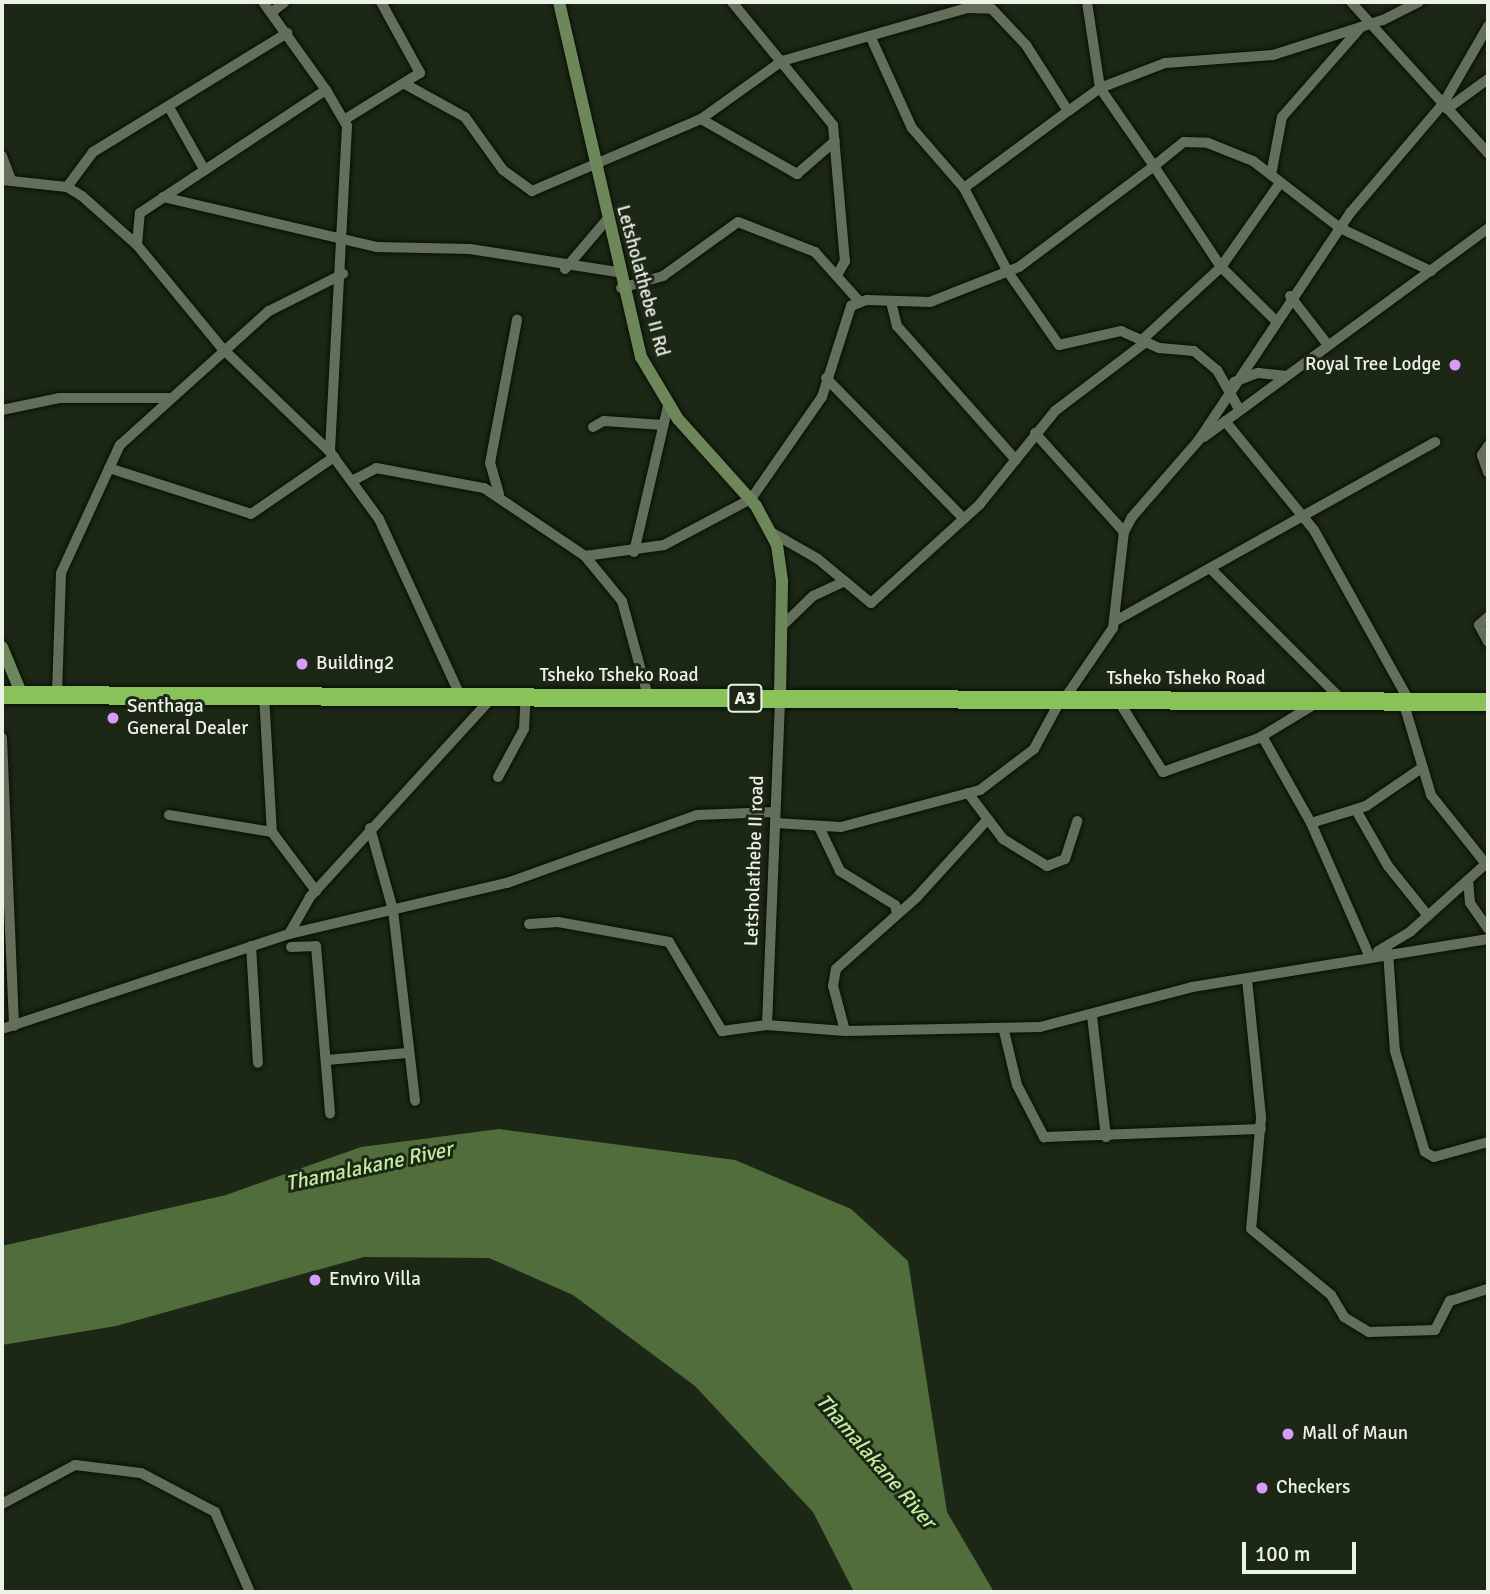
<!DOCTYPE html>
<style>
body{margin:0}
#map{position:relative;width:1490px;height:1594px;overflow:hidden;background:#1d2716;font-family:Signika,sans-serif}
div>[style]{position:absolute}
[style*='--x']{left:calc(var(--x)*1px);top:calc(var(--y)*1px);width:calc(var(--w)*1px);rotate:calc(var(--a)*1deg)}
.water>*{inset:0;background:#516d3b}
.roads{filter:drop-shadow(0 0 2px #071003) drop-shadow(0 0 2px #071003)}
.street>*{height:10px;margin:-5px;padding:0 5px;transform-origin:5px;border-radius:5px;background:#636e5b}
.secondary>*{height:12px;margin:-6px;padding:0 6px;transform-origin:6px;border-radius:6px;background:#6e875a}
.highway>*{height:18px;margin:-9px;padding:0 9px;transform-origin:9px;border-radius:9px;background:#89c258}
.dots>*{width:19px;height:19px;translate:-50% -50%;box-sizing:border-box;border:4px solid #1d2716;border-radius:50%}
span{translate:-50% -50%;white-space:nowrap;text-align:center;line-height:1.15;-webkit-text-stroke:6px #1d2716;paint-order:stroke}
.shield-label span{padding:2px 5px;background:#1d2716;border:2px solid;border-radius:5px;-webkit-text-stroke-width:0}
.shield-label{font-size:18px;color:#ebf2e7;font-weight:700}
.street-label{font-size:19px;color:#ebf2e7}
.poi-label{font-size:19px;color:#ebf2e7}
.right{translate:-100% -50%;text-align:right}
.left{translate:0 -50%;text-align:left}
.water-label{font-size:21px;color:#c1eda1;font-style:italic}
.frame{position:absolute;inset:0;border:4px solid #ebf2e7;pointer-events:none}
.scale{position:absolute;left:1242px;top:1542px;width:114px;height:32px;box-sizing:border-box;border:4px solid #ebf2e7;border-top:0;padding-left:9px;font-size:21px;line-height:24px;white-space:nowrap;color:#ebf2e7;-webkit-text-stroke:5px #1d2716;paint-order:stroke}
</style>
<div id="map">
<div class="water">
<i style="clip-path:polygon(499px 1129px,735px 1160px,851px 1209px,908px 1261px,947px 1512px,994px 1592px,854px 1592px,813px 1512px,695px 1386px,573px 1295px,489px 1258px,364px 1257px,116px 1326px,2px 1345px,2px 1246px,226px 1195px,361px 1147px)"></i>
</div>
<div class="roads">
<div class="street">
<i style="--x:732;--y:2;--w:159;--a:50.6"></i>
<i style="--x:833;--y:125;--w:137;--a:85"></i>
<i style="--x:845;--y:261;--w:13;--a:119"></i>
<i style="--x:1087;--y:2;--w:87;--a:81.4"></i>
<i style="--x:1100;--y:88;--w:70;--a:-21"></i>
<i style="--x:1165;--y:63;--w:108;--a:-4.2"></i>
<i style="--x:1273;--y:55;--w:115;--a:-17.7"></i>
<i style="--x:1383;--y:20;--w:40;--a:-26.6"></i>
<i style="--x:1351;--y:2;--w:204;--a:47.8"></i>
<i style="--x:272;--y:12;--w:16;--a:-38"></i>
<i style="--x:872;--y:40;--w:97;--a:65.6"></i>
<i style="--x:912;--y:128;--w:79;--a:49.1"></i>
<i style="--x:405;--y:84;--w:68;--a:28.8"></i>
<i style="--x:465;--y:117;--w:65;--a:54.4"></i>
<i style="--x:503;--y:170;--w:36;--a:36"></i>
<i style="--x:532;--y:191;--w:184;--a:-23.1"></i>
<i style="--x:701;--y:119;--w:100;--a:-35.6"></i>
<i style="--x:782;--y:61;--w:192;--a:-16"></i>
<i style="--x:967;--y:8;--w:25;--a:2"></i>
<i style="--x:992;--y:9;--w:50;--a:46.6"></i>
<i style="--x:1026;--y:45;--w:78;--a:57.5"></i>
<i style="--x:1068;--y:111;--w:129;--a:143.5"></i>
<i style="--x:964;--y:188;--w:95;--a:62.4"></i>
<i style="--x:1008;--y:272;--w:89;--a:55.1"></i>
<i style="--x:1059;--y:345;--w:64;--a:-12.7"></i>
<i style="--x:1121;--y:331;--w:42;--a:24.1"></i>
<i style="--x:1159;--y:348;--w:35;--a:5"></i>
<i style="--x:1194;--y:351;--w:30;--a:40"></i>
<i style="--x:1217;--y:370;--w:45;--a:60.6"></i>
<i style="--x:326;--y:90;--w:42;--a:59.7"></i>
<i style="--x:347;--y:126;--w:326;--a:93"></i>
<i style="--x:170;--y:109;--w:69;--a:60.5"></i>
<i style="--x:1447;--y:109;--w:51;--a:-36.2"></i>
<i style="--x:347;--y:118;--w:86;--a:-31.7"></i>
<i style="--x:420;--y:73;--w:81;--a:-118.8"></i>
<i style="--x:701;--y:119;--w:111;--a:29.8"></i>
<i style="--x:797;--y:174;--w:50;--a:-41"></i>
<i style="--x:2;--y:156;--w:26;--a:69"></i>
<i style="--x:1271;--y:175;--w:59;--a:-79.3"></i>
<i style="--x:1282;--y:117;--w:120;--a:-48.7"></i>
<i style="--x:2;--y:180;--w:65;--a:6.1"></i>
<i style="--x:67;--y:187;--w:17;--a:31"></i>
<i style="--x:82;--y:196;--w:74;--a:41.7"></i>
<i style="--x:137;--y:245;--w:134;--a:50.5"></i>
<i style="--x:222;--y:348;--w:150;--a:43.9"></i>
<i style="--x:330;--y:452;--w:83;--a:53.8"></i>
<i style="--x:379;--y:519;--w:194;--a:65.3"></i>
<i style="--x:67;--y:187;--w:44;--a:-53.4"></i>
<i style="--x:93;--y:152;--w:228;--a:-31.5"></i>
<i style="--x:163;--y:197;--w:220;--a:13.2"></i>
<i style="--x:377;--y:247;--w:93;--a:1.2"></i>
<i style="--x:470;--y:249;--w:149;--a:8.9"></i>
<i style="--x:137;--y:245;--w:32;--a:-85"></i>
<i style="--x:140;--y:213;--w:223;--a:-33.5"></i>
<i style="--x:326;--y:90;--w:108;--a:-125.6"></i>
<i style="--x:565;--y:269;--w:62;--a:-49.6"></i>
<i style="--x:621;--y:288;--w:44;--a:-15.9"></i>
<i style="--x:663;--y:276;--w:92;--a:-35.8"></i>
<i style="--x:738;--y:222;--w:83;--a:21.3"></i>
<i style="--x:815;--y:252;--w:66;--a:48.1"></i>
<i style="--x:1290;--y:296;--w:62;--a:52.2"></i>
<i style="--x:891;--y:302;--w:25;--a:76"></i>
<i style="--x:897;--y:326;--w:179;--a:48.4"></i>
<i style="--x:1274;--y:319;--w:74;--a:-135.5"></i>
<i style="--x:1221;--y:267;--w:121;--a:-123.6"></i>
<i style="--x:1154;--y:166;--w:38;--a:-39"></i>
<i style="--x:1184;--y:142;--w:24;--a:2"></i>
<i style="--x:1208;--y:143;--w:48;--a:21.8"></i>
<i style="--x:1253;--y:161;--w:110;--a:37.6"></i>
<i style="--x:1340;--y:228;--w:101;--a:25.3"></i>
<i style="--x:1142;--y:340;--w:108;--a:-42.7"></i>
<i style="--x:1221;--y:267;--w:103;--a:-54.9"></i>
<i style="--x:826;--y:378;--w:197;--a:45.6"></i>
<i style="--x:1234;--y:382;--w:26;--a:-21"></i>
<i style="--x:1258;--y:373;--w:27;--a:6"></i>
<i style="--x:2;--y:410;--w:58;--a:-11.9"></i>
<i style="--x:59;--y:398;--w:109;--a:0"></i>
<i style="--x:1225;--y:421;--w:141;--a:50.8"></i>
<i style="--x:1314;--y:530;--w:196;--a:60.9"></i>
<i style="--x:593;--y:427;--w:13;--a:-29"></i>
<i style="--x:604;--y:421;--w:59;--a:3.9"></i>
<i style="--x:1035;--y:433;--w:133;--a:48"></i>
<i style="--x:1204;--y:437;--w:353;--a:-36.3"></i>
<i style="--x:1488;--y:446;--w:11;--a:124"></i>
<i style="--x:1482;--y:455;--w:18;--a:71"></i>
<i style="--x:109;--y:468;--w:149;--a:17.9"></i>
<i style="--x:251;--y:514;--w:101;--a:-34.5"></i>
<i style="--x:352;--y:481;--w:27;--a:-28"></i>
<i style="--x:376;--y:468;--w:110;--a:10.5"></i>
<i style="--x:484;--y:488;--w:122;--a:34"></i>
<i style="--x:585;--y:556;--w:58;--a:50.6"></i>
<i style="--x:622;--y:601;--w:98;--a:74.7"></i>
<i style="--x:499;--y:494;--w:32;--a:-106"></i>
<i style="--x:490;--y:463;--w:146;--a:-79.3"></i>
<i style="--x:771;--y:532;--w:54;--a:29.9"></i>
<i style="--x:818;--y:559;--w:69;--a:39.7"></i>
<i style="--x:871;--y:603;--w:147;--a:-42.2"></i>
<i style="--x:980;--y:504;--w:119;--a:-51.1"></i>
<i style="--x:1055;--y:411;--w:114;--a:-37.2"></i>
<i style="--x:634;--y:552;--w:150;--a:-76.9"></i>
<i style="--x:585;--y:556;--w:80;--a:-7.9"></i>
<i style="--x:664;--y:545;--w:98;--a:-27.9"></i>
<i style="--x:751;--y:499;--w:124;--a:-55.2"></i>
<i style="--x:822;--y:397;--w:96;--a:-72.3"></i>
<i style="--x:851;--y:306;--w:17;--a:-21"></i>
<i style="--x:867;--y:300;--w:63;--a:1.8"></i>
<i style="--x:930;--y:302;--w:96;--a:-21.5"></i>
<i style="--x:1019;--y:267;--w:169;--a:-36.8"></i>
<i style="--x:1154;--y:166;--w:95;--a:-124.7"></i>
<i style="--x:1100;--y:88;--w:39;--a:144"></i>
<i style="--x:1211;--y:569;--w:185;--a:45"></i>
<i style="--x:1488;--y:617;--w:12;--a:138"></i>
<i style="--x:1479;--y:625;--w:19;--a:62"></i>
<i style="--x:1115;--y:621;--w:367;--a:-29.2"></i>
<i style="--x:781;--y:627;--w:45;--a:-44.1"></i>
<i style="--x:813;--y:596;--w:35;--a:-25"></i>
<i style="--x:57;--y:694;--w:121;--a:-88.1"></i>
<i style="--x:61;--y:573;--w:141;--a:-65.3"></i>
<i style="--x:120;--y:445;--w:200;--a:-42"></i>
<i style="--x:269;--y:311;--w:83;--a:-26.6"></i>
<i style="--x:264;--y:695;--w:137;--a:86.7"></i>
<i style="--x:272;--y:832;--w:74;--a:53.3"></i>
<i style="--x:1065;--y:698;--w:85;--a:-55.6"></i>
<i style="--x:1113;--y:628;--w:97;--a:-83.5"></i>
<i style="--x:1124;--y:532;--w:17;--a:-62"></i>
<i style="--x:1132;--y:517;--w:101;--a:-49"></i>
<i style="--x:1198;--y:441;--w:275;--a:-56.3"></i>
<i style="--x:1351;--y:212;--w:142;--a:-49.6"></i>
<i style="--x:1443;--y:104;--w:90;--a:-60"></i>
<i style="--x:1118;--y:700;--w:85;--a:58"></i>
<i style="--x:1163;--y:772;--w:102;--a:-19.5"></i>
<i style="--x:1259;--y:738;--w:66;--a:-31.3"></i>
<i style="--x:1403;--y:701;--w:98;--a:73.4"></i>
<i style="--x:1431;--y:795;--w:88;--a:51.4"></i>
<i style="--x:1262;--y:736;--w:100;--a:60.6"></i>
<i style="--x:1311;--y:823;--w:58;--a:-17.2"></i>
<i style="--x:1366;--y:806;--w:65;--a:-34.4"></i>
<i style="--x:2;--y:738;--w:288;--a:87.6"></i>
<i style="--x:498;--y:777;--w:55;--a:-61.6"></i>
<i style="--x:524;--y:729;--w:33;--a:-87"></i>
<i style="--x:968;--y:793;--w:58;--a:52.7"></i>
<i style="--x:1003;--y:839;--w:52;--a:31.5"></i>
<i style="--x:1047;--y:866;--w:19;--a:-21"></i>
<i style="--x:1065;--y:859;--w:40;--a:-72"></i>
<i style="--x:1356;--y:810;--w:64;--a:60.3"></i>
<i style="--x:1388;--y:866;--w:64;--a:51.3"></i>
<i style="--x:169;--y:815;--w:104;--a:9.4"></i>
<i style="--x:775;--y:823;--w:66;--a:3.5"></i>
<i style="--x:841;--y:827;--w:144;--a:-14.9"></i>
<i style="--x:980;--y:790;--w:68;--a:-37.2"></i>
<i style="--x:1034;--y:749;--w:57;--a:-61.6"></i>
<i style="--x:1311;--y:823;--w:144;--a:66.3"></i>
<i style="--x:370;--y:828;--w:85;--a:74.3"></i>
<i style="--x:393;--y:910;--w:192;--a:83.4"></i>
<i style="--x:820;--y:829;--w:47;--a:64.5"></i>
<i style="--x:840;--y:871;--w:65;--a:31.7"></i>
<i style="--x:895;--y:905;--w:9;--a:77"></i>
<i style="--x:1468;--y:880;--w:23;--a:85"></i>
<i style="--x:1470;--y:903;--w:32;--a:55"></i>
<i style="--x:529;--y:924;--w:29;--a:-4"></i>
<i style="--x:558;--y:922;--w:113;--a:10.2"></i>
<i style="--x:669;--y:942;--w:104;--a:59.2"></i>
<i style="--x:722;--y:1031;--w:45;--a:-7.6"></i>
<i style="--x:767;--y:1025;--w:78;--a:4.4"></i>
<i style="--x:845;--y:1031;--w:195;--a:-1.2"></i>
<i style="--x:1040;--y:1027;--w:157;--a:-14.7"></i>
<i style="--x:1192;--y:987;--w:300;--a:-9.2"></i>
<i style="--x:289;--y:934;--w:43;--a:-60.4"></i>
<i style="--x:310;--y:897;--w:268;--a:-47.6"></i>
<i style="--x:251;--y:946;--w:117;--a:86.6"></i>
<i style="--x:291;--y:947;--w:25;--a:-2"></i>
<i style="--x:316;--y:946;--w:168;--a:85.2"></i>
<i style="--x:1378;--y:951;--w:39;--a:-31"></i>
<i style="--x:1411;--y:931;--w:103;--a:-41.9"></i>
<i style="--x:1388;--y:952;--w:99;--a:86"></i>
<i style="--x:1395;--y:1051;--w:105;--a:73.5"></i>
<i style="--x:1425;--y:1152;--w:10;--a:29"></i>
<i style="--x:1434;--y:1157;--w:56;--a:-15.5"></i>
<i style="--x:1247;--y:979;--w:140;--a:84.2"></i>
<i style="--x:1261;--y:1118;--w:111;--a:95.1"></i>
<i style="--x:1251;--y:1229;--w:104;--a:39.5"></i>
<i style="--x:1331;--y:1295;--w:26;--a:59"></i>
<i style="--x:1344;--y:1317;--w:29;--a:31"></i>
<i style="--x:1369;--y:1332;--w:66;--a:-1.7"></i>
<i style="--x:1435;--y:1330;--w:33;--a:-63"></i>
<i style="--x:1450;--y:1301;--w:40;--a:-18"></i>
<i style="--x:1092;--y:1016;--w:122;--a:83.4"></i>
<i style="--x:767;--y:1025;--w:327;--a:-87.7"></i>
<i style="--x:2;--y:1029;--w:302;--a:-18.3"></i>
<i style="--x:289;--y:934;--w:224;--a:-13.2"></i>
<i style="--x:507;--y:883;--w:202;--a:-19.7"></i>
<i style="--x:697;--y:815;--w:78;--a:-2.2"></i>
<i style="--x:845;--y:1031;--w:47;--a:-104.9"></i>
<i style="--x:833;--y:986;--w:17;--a:-80"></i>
<i style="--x:836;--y:969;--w:108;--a:-41.6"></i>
<i style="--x:917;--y:897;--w:105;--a:-47.7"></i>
<i style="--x:1004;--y:1031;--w:56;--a:76.5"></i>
<i style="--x:1017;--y:1085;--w:59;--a:62.6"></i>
<i style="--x:1044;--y:1137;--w:217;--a:-2.1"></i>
<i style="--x:326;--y:1060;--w:82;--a:-4.9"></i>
<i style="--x:2;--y:1504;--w:83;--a:-28.1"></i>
<i style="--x:75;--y:1465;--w:66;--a:6.9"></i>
<i style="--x:141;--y:1473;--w:84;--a:27.8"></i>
<i style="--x:215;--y:1512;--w:87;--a:66.4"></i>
</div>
<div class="secondary">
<i style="--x:559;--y:2;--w:364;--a:77"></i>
<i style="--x:641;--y:357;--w:72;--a:59.2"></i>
<i style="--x:678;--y:419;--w:117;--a:48.1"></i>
<i style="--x:756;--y:506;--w:44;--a:61.7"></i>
<i style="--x:777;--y:545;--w:37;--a:82"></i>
<i style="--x:782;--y:582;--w:116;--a:91"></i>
<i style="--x:2;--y:647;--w:52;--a:67.4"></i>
</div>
<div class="highway">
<i style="--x:2;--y:695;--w:1486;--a:0.27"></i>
</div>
</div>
<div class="dots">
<i style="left:1455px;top:365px;background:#d79bf9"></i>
<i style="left:302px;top:664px;background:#d79bf9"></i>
<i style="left:113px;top:718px;background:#d79bf9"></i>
<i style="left:315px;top:1280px;background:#d79bf9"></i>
<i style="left:1288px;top:1434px;background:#d79bf9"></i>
<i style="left:1262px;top:1488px;background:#d79bf9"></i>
</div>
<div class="shield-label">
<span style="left:745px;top:698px">A3</span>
</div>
<div class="street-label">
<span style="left:642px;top:281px;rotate:75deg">Letsholathebe II Rd</span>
<span style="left:619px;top:676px">Tsheko Tsheko Road</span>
<span style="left:1186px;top:679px">Tsheko Tsheko Road</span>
<span style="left:755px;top:861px;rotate:-88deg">Letsholathebe II road</span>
</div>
<div class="poi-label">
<span class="right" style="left:1441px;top:365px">Royal Tree Lodge</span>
<span class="left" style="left:316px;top:664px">Building2</span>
<span class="left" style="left:127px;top:718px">Senthaga<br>General Dealer</span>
<span class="left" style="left:329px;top:1280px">Enviro Villa</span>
<span class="left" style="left:1302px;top:1434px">Mall of Maun</span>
<span class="left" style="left:1276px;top:1488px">Checkers</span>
</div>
<div class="water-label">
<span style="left:369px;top:1166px;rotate:-12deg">Thamalakane River</span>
<span style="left:876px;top:1461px;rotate:49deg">Thamalakane River</span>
</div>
<div class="frame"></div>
<div class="scale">100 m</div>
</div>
